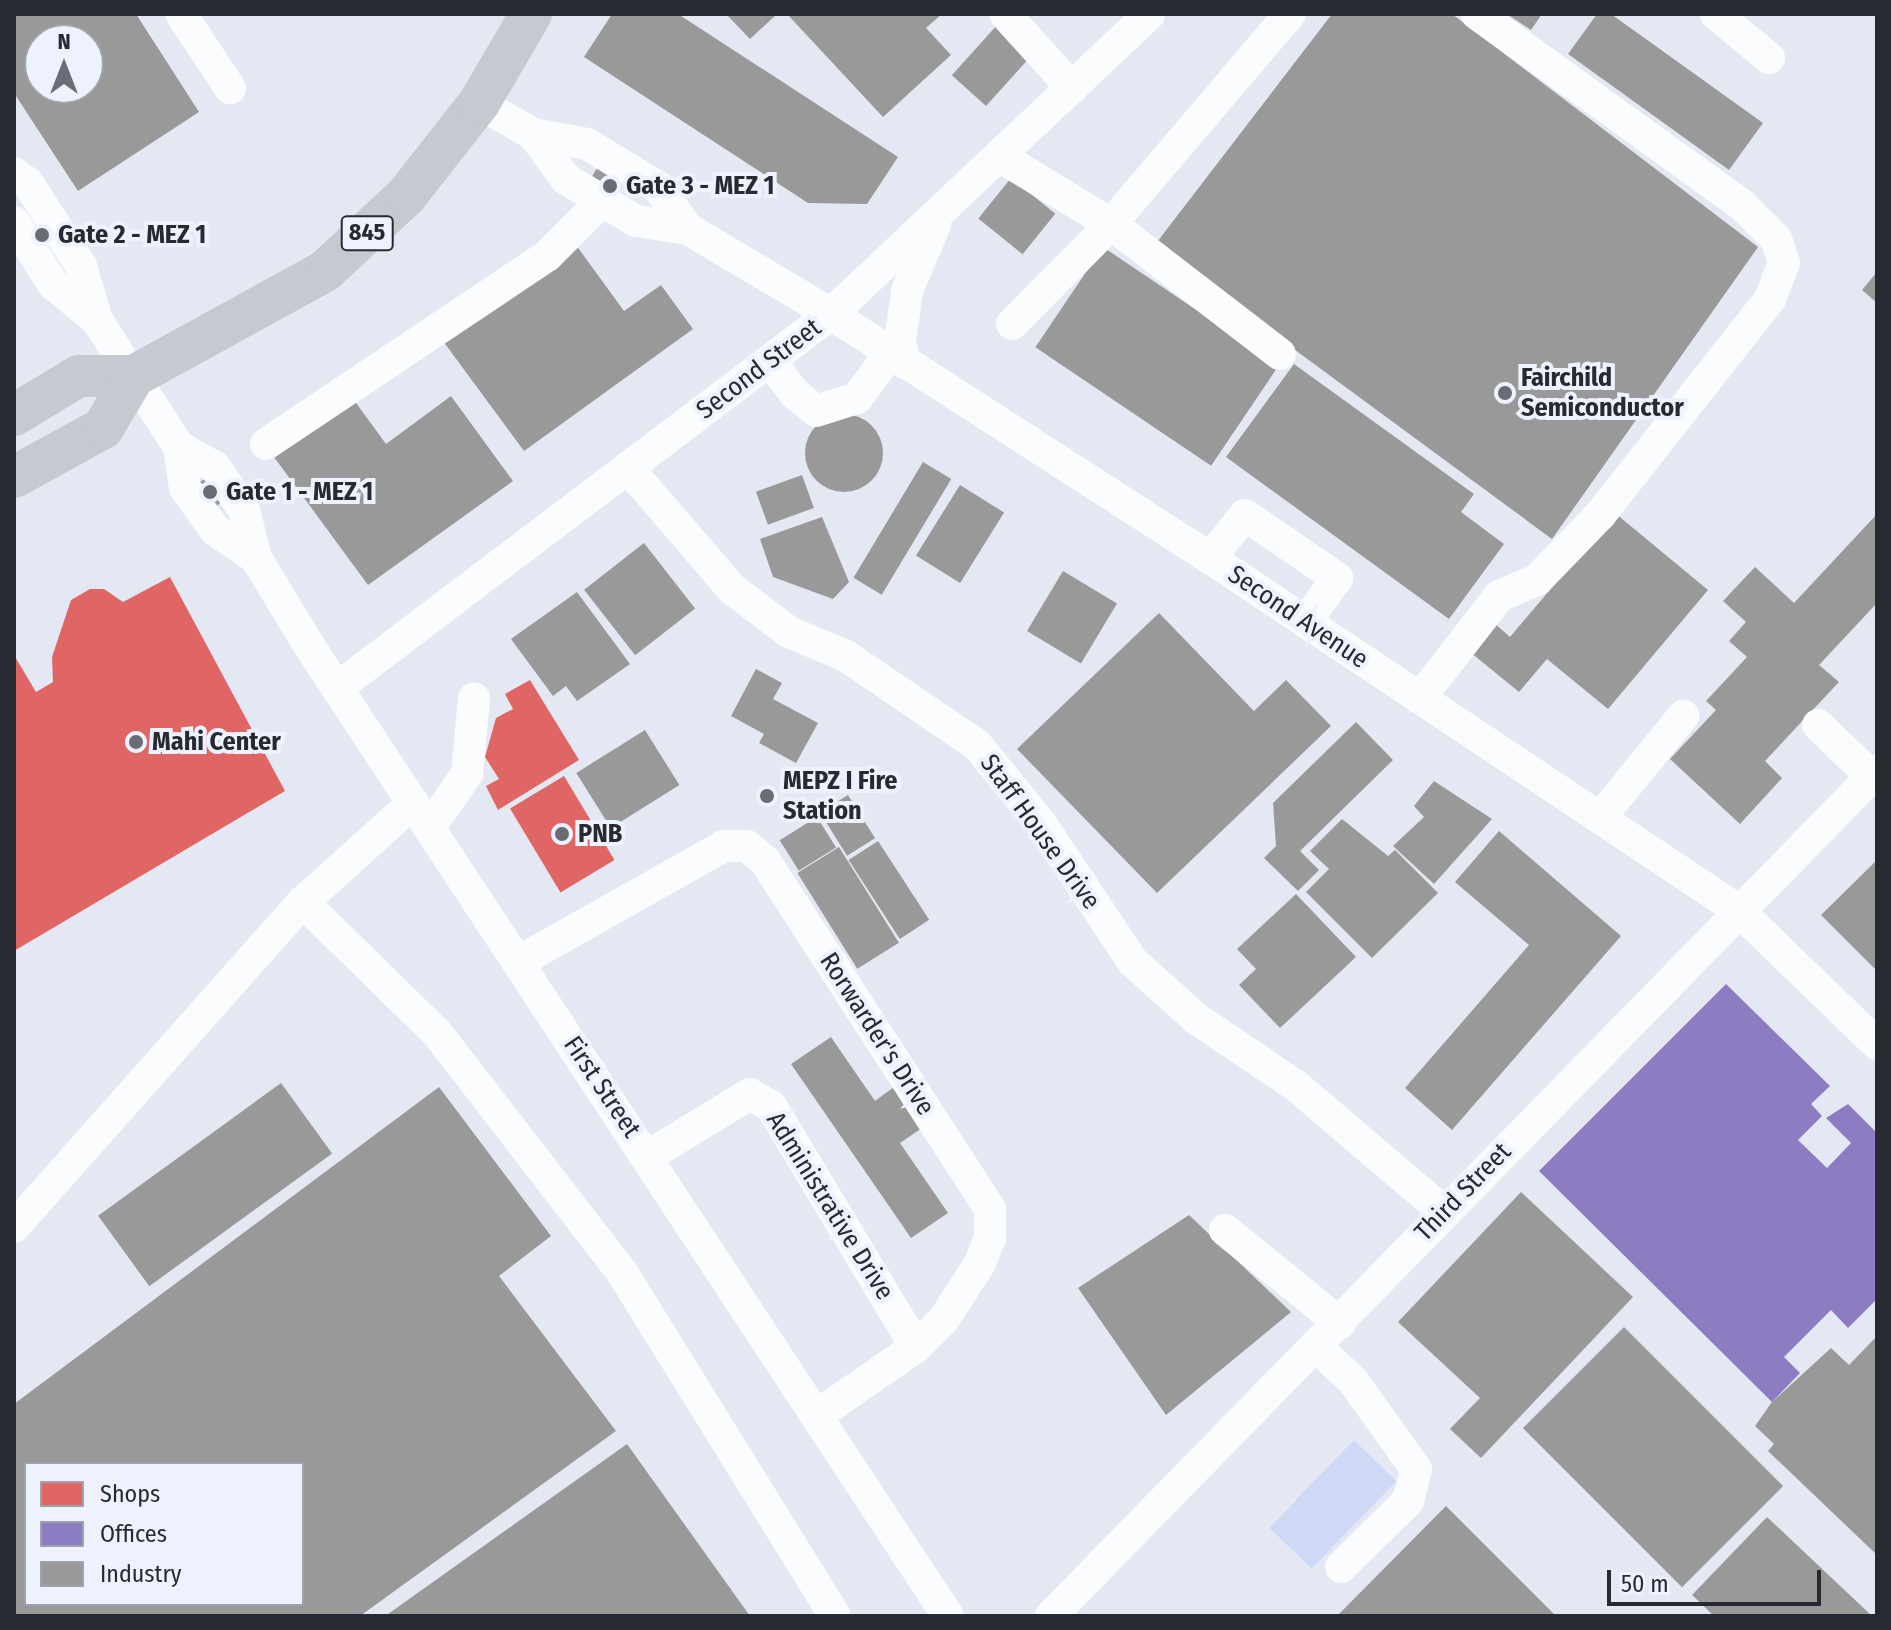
<!DOCTYPE html>
<style>
body{margin:0}
#map{position:relative;width:1891px;height:1630px;overflow:hidden;background:#e3e8f3;font-family:"Fira Sans Condensed",sans-serif}
div>[style]{position:absolute}
[style*='--x']{left:calc(var(--x)*1px);top:calc(var(--y)*1px);width:calc(var(--w)*1px);rotate:calc(var(--a)*1deg)}
.green>*{inset:0;background:#cfd9f5;transform-origin:0 0}
.shops>*{inset:0;background:#e06666;transform-origin:0 0}
.offices>*{inset:0;background:#8e7cc3}
.industry>*{inset:0;background:#999;transform-origin:0 0}
.round{border-radius:50%}
.minor>*{height:32px;margin:-16px;padding:0 16px;transform-origin:16px;border-radius:16px;background:#fbfcfd}
.major>*{height:42px;margin:-21px;padding:0 21px;transform-origin:21px;border-radius:21px;background:#c6c9d0}
.dots>*{width:22px;height:22px;translate:-50% -50%;box-sizing:border-box;border:4px solid #edf2fe;border-radius:50%}
span{translate:-50% -50%;white-space:nowrap;text-align:center;line-height:1.15;-webkit-text-stroke:8px #edf2fe;paint-order:stroke}
.shield-label span{padding:2px 6px;background:#edf2fe;border:2px solid;border-radius:6px;-webkit-text-stroke-width:0}
.shield-label{font-size:24px;color:#272a31;font-weight:700}
.poi-label{font-size:26px;color:#272a31;font-weight:700}
.left{translate:0 -50%;text-align:left}
.street-label{font-size:26px;color:#272a31}
.frame{position:absolute;inset:0;border:16px solid #272a31;pointer-events:none}
.legend{position:absolute;left:24px;top:1462px;width:280px;height:144px;box-sizing:border-box;background:#edf2fe;border:2px solid #9ea2ac;margin:0;padding:10px 14px;list-style:none;font-size:24px;color:#272a31}
.legend li{display:flex;align-items:center;gap:16px;height:40px}
.legend b{width:40px;border:2px solid #9ea2ac}
.north{position:absolute;left:24px;top:24px;width:80px;height:80px;box-sizing:border-box;background:#edf2fe;border:2px solid #9ea2ac;border-radius:50%;rotate:0deg;font-size:22px;font-weight:700;line-height:32px;text-align:center;color:#272a31}
.north::after{content:'';display:block;margin:auto;width:28px;height:36px;background:#696c75;clip-path:polygon(50% 0,100% 100%,50% 72%,0 100%)}
.scale{position:absolute;left:1607px;top:1570px;width:214px;height:36px;box-sizing:border-box;border:4px solid #272a31;border-top:0;padding-left:10px;font-size:24px;line-height:28px;white-space:nowrap;color:#272a31;-webkit-text-stroke:6px #edf2fe;paint-order:stroke}
</style>
<div id="map">
<div class="green">
<i style="left:1354px;top:1440px;width:59px;height:122px;rotate:44deg"></i>
</div>
<div class="shops">
<i style="clip-path:polygon(170px 577px,285px 791px,14px 951px,14px 655px,36px 692px,53px 682px,52px 657px,71px 600px,90px 589px,104px 589px,123px 602px)"></i>
<i style="clip-path:polygon(530px 680px,579px 760px,498px 810px,486px 786px,499px 779px,485px 757px,496px 718px,513px 709px,505px 694px)"></i>
<i style="left:564px;top:776px;width:98px;height:63px;rotate:59deg"></i>
</div>
<div class="offices">
<i style="clip-path:polygon(1726px 984px,1830px 1086px,1811px 1104px,1822px 1116px,1798px 1140px,1827px 1168px,1851px 1143px,1826px 1118px,1848px 1104px,1877px 1133px,1877px 1299px,1848px 1328px,1831px 1310px,1784px 1357px,1800px 1373px,1772px 1402px,1539px 1171px)"></i>
</div>
<div class="industry">
<i style="clip-path:polygon(evenodd,14px 14px,136px 14px,199px 112px,78px 191px,14px 93px,14px 14px,40px 40px,88px 40px,88px 88px,40px 88px,40px 40px)"></i>
<i style="clip-path:polygon(612px 14px,678px 14px,898px 157px,867px 204px,808px 203px,584px 57px)"></i>
<i style="clip-path:polygon(726px 14px,777px 14px,750px 39px)"></i>
<i style="clip-path:polygon(787px 14px,942px 14px,926px 28px,951px 55px,883px 117px)"></i>
<i style="clip-path:polygon(1332px 14px,1452px 14px,1758px 247px,1552px 539px,1154px 246px)"></i>
<i style="clip-path:polygon(1507px 14px,1542px 14px,1531px 30px)"></i>
<i style="clip-path:polygon(1597px 14px,1611px 14px,1763px 123px,1729px 170px,1568px 54px)"></i>
<i style="left:998px;top:24px;width:46px;height:69px;rotate:42deg"></i>
<i style="left:599px;top:165px;width:27px;height:17px;rotate:31deg"></i>
<i style="left:1011px;top:178px;width:57px;height:52px;rotate:39deg"></i>
<i style="clip-path:polygon(576px 245px,624px 311px,661px 285px,693px 329px,524px 451px,443px 341px)"></i>
<i style="left:1103px;top:247px;width:212px;height:121px;rotate:34deg"></i>
<i style="clip-path:polygon(1877px 272px,1877px 303px,1862px 290px)"></i>
<i style="clip-path:polygon(1294px 364px,1474px 494px,1461px 512px,1504px 544px,1449px 619px,1226px 457px)"></i>
<i style="clip-path:polygon(351px 396px,386px 444px,451px 396px,513px 481px,368px 585px,271px 453px)"></i>
<i class="round" style="left:805px;top:414px;width:78px;height:78px"></i>
<i style="left:923px;top:462px;width:33px;height:135px;rotate:31deg"></i>
<i style="left:802px;top:475px;width:35px;height:49px;rotate:70deg"></i>
<i style="left:207px;top:477px;width:29px;height:12px;rotate:54deg"></i>
<i style="left:960px;top:485px;width:52px;height:83px;rotate:32deg"></i>
<i style="clip-path:polygon(1615px 513px,1708px 590px,1608px 709px,1547px 659px,1519px 692px,1470px 652px,1494px 623px,1510px 637px)"></i>
<i style="clip-path:polygon(1877px 514px,1877px 603px,1819px 665px,1839px 682px,1765px 761px,1782px 778px,1740px 824px,1670px 759px,1716px 710px,1706px 701px,1747px 657px,1729px 641px,1746px 622px,1723px 601px,1755px 567px,1794px 603px)"></i>
<i style="clip-path:polygon(822px 517px,849px 582px,833px 599px,773px 577px,760px 539px)"></i>
<i style="left:644px;top:543px;width:83px;height:76px;rotate:52deg"></i>
<i style="left:1063px;top:571px;width:63px;height:70px;rotate:31deg"></i>
<i style="clip-path:polygon(577px 592px,630px 664px,577px 701px,566px 686px,553px 696px,511px 639px)"></i>
<i style="clip-path:polygon(1159px 613px,1254px 711px,1286px 680px,1331px 726px,1157px 893px,1017px 749px)"></i>
<i style="clip-path:polygon(756px 669px,782px 683px,773px 699px,818px 723px,796px 763px,759px 743px,764px 734px,731px 716px)"></i>
<i style="clip-path:polygon(1356px 722px,1393px 760px,1300px 851px,1319px 870px,1298px 891px,1264px 858px,1276px 846px,1273px 803px)"></i>
<i style="left:645px;top:730px;width:65px;height:81px;rotate:58deg"></i>
<i style="clip-path:polygon(1434px 781px,1492px 819px,1434px 884px,1393px 846px,1424px 817px,1414px 806px)"></i>
<i style="left:848px;top:795px;width:51px;height:33px;rotate:58deg"></i>
<i style="left:817px;top:817px;width:36px;height:44px;rotate:58deg"></i>
<i style="clip-path:polygon(1342px 819px,1388px 856px,1395px 850px,1438px 893px,1372px 958px,1306px 892px,1329px 869px,1310px 851px)"></i>
<i style="clip-path:polygon(1499px 831px,1621px 936px,1452px 1130px,1405px 1088px,1529px 945px,1455px 882px)"></i>
<i style="left:878px;top:841px;width:94px;height:35px;rotate:57deg"></i>
<i style="left:839px;top:847px;width:113px;height:49px;rotate:58deg"></i>
<i style="clip-path:polygon(1877px 860px,1877px 971px,1821px 915px)"></i>
<i style="clip-path:polygon(1296px 894px,1356px 957px,1280px 1028px,1239px 985px,1256px 969px,1237px 949px)"></i>
<i style="clip-path:polygon(831px 1037px,875px 1101px,894px 1087px,922px 1128px,900px 1143px,948px 1213px,911px 1238px,791px 1064px)"></i>
<i style="left:281px;top:1083px;width:87px;height:226px;rotate:54deg"></i>
<i style="clip-path:polygon(evenodd,439px 1087px,551px 1236px,499px 1276px,616px 1431px,360px 1616px,14px 1616px,14px 1404px,439px 1087px,26px 1464px,302px 1464px,302px 1604px,26px 1604px,26px 1464px)"></i>
<i style="clip-path:polygon(1521px 1192px,1633px 1297px,1481px 1458px,1450px 1429px,1480px 1398px,1398px 1322px)"></i>
<i style="clip-path:polygon(1189px 1215px,1291px 1312px,1166px 1415px,1078px 1288px)"></i>
<i style="left:1624px;top:1327px;width:225px;height:143px;rotate:45deg"></i>
<i style="clip-path:polygon(1877px 1336px,1877px 1555px,1768px 1451px,1774px 1444px,1755px 1426px,1772px 1402px,1831px 1348px,1849px 1365px)"></i>
<i style="clip-path:polygon(627px 1444px,750px 1616px,388px 1614px)"></i>
<i style="clip-path:polygon(1446px 1506px,1556px 1616px,1337px 1616px)"></i>
<i style="clip-path:polygon(1767px 1517px,1872px 1616px,1714px 1616px,1692px 1595px)"></i>
</div>
<div class="minor">
<i style="--x:181;--y:14;--w:89;--a:56.5"></i>
<i style="--x:1005;--y:14;--w:100;--a:47.8"></i>
<i style="--x:1716;--y:14;--w:69;--a:39.7"></i>
<i style="--x:479;--y:103;--w:62;--a:29.9"></i>
<i style="--x:533;--y:134;--w:55;--a:10.5"></i>
<i style="--x:587;--y:144;--w:83;--a:31.2"></i>
<i style="--x:658;--y:187;--w:52;--a:54.5"></i>
<i style="--x:533;--y:134;--w:56;--a:53.7"></i>
<i style="--x:566;--y:179;--w:82;--a:31"></i>
<i style="--x:636;--y:221;--w:53;--a:8.7"></i>
<i style="--x:688;--y:229;--w:166;--a:30.7"></i>
<i style="--x:831;--y:314;--w:451;--a:32.8"></i>
<i style="--x:1210;--y:558;--w:635;--a:33.69"></i>
<i style="--x:1738;--y:910;--w:193;--a:44"></i>
<i style="--x:999;--y:156;--w:131;--a:31.3"></i>
<i style="--x:1111;--y:224;--w:213;--a:37.6"></i>
<i style="--x:14;--y:173;--w:17;--a:36"></i>
<i style="--x:28;--y:183;--w:98;--a:57.4"></i>
<i style="--x:81;--y:266;--w:56;--a:73.5"></i>
<i style="--x:14;--y:222;--w:73;--a:57.8"></i>
<i style="--x:53;--y:284;--w:57;--a:39.3"></i>
<i style="--x:97;--y:320;--w:67;--a:57.3"></i>
<i style="--x:1012;--y:324;--w:141;--a:-45.3"></i>
<i style="--x:1111;--y:224;--w:276;--a:-49.6"></i>
<i style="--x:770;--y:361;--w:40;--a:53"></i>
<i style="--x:794;--y:393;--w:28;--a:39"></i>
<i style="--x:816;--y:411;--w:43;--a:-17.6"></i>
<i style="--x:857;--y:398;--w:56;--a:-53.7"></i>
<i style="--x:905;--y:363;--w:23;--a:-103"></i>
<i style="--x:900;--y:341;--w:50;--a:-82"></i>
<i style="--x:907;--y:291;--w:72;--a:-67"></i>
<i style="--x:134;--y:377;--w:83;--a:57.3"></i>
<i style="--x:179;--y:447;--w:41;--a:81.7"></i>
<i style="--x:185;--y:488;--w:52;--a:54.5"></i>
<i style="--x:215;--y:530;--w:50;--a:34.3"></i>
<i style="--x:266;--y:444;--w:338;--a:-33.8"></i>
<i style="--x:547;--y:256;--w:78;--a:-45"></i>
<i style="--x:179;--y:447;--w:41;--a:29.1"></i>
<i style="--x:215;--y:467;--w:52;--a:56"></i>
<i style="--x:244;--y:510;--w:49;--a:76"></i>
<i style="--x:256;--y:558;--w:104;--a:58.8"></i>
<i style="--x:310;--y:647;--w:1160;--a:56.64"></i>
<i style="--x:628;--y:468;--w:160;--a:49.3"></i>
<i style="--x:732;--y:589;--w:71;--a:37"></i>
<i style="--x:789;--y:632;--w:62;--a:22.8"></i>
<i style="--x:846;--y:656;--w:158;--a:34.2"></i>
<i style="--x:977;--y:745;--w:103;--a:50.9"></i>
<i style="--x:1042;--y:825;--w:164;--a:56.4"></i>
<i style="--x:1133;--y:962;--w:86;--a:41.7"></i>
<i style="--x:1197;--y:1019;--w:118;--a:34"></i>
<i style="--x:1295;--y:1085;--w:194;--a:40.4"></i>
<i style="--x:1210;--y:558;--w:55;--a:-50.9"></i>
<i style="--x:1245;--y:515;--w:112;--a:34.4"></i>
<i style="--x:1337;--y:578;--w:54;--a:125.2"></i>
<i style="--x:337;--y:688;--w:620;--a:-37.13"></i>
<i style="--x:831;--y:314;--w:437;--a:-43.3"></i>
<i style="--x:1420;--y:698;--w:129;--a:-52.2"></i>
<i style="--x:1499;--y:596;--w:41;--a:-22.8"></i>
<i style="--x:1537;--y:580;--w:91;--a:-45.9"></i>
<i style="--x:1600;--y:515;--w:275;--a:-51.8"></i>
<i style="--x:1770;--y:299;--w:39;--a:-69"></i>
<i style="--x:1784;--y:263;--w:25;--a:-108"></i>
<i style="--x:1776;--y:239;--w:48;--a:-135"></i>
<i style="--x:1742;--y:205;--w:327;--a:-144.2"></i>
<i style="--x:1818;--y:725;--w:74;--a:43.9"></i>
<i style="--x:1600;--y:818;--w:132;--a:-50.9"></i>
<i style="--x:430;--y:827;--w:65;--a:-55.1"></i>
<i style="--x:467;--y:774;--w:76;--a:-84.7"></i>
<i style="--x:303;--y:902;--w:187;--a:44.4"></i>
<i style="--x:437;--y:1033;--w:304;--a:52.3"></i>
<i style="--x:623;--y:1274;--w:402;--a:58.2"></i>
<i style="--x:518;--y:962;--w:236;--a:-29.4"></i>
<i style="--x:724;--y:846;--w:23;--a:0"></i>
<i style="--x:747;--y:846;--w:23;--a:40"></i>
<i style="--x:765;--y:861;--w:414;--a:57.1"></i>
<i style="--x:990;--y:1209;--w:29;--a:90"></i>
<i style="--x:990;--y:1238;--w:27;--a:112"></i>
<i style="--x:980;--y:1263;--w:67;--a:122.7"></i>
<i style="--x:944;--y:1319;--w:40;--a:135"></i>
<i style="--x:916;--y:1347;--w:118;--a:145.4"></i>
<i style="--x:648;--y:1156;--w:119;--a:-31.3"></i>
<i style="--x:750;--y:1094;--w:24;--a:30"></i>
<i style="--x:771;--y:1106;--w:281;--a:59"></i>
<i style="--x:14;--y:1227;--w:435;--a:-48.4"></i>
<i style="--x:303;--y:902;--w:148;--a:-42"></i>
<i style="--x:1225;--y:1230;--w:148;--a:39"></i>
<i style="--x:1317;--y:1347;--w:50;--a:43.4"></i>
<i style="--x:1353;--y:1381;--w:108;--a:54.4"></i>
<i style="--x:1416;--y:1469;--w:33;--a:104"></i>
<i style="--x:1408;--y:1501;--w:94;--a:135.4"></i>
<i style="--x:1051;--y:1616;--w:1182;--a:-45.65"></i>
</div>
<div class="major">
<i style="--x:14;--y:415;--w:76;--a:-31"></i>
<i style="--x:79;--y:376;--w:55;--a:0"></i>
<i style="--x:134;--y:376;--w:218;--a:-28.8"></i>
<i style="--x:325;--y:271;--w:110;--a:-42.8"></i>
<i style="--x:406;--y:196;--w:118;--a:-51.9"></i>
<i style="--x:479;--y:103;--w:103;--a:-59.7"></i>
<i style="--x:14;--y:477;--w:102;--a:-28.8"></i>
<i style="--x:103;--y:428;--w:61;--a:-59.2"></i>
</div>
<div class="dots">
<i style="left:610px;top:186px;background:#696c75"></i>
<i style="left:42px;top:235px;background:#696c75"></i>
<i style="left:1505px;top:393px;background:#696c75"></i>
<i style="left:210px;top:492px;background:#696c75"></i>
<i style="left:136px;top:742px;background:#696c75"></i>
<i style="left:767px;top:796px;background:#696c75"></i>
<i style="left:562px;top:834px;background:#696c75"></i>
</div>
<div class="shield-label">
<span style="left:367px;top:233px">845</span>
</div>
<div class="poi-label">
<span class="left" style="left:626px;top:186px">Gate 3 - MEZ 1</span>
<span class="left" style="left:58px;top:235px">Gate 2 - MEZ 1</span>
<span class="left" style="left:1521px;top:393px">Fairchild<br>Semiconductor</span>
<span class="left" style="left:226px;top:492px">Gate 1 - MEZ 1</span>
<span class="left" style="left:152px;top:742px">Mahi Center</span>
<span class="left" style="left:783px;top:796px">MEPZ I Fire<br>Station</span>
<span class="left" style="left:578px;top:834px">PNB</span>
</div>
<div class="street-label">
<span style="left:759px;top:369px;rotate:-37deg">Second Street</span>
<span style="left:1298px;top:617px;rotate:34deg">Second Avenue</span>
<span style="left:1040px;top:832px;rotate:54deg">Staff House Drive</span>
<span style="left:877px;top:1034px;rotate:57deg">Rorwarder's Drive</span>
<span style="left:602px;top:1087px;rotate:56deg">First Street</span>
<span style="left:1463px;top:1192px;rotate:-46deg">Third Street</span>
<span style="left:830px;top:1206px;rotate:58deg">Administrative Drive</span>
</div>
<div class="frame"></div>
<ul class="legend">
<li><b style="height:22px;background:#e06666"></b>Shops</li>
<li><b style="height:22px;background:#8e7cc3"></b>Offices</li>
<li><b style="height:22px;background:#999"></b>Industry</li>
</ul>
<div class="north">N</div>
<div class="scale">50 m</div>
</div>
